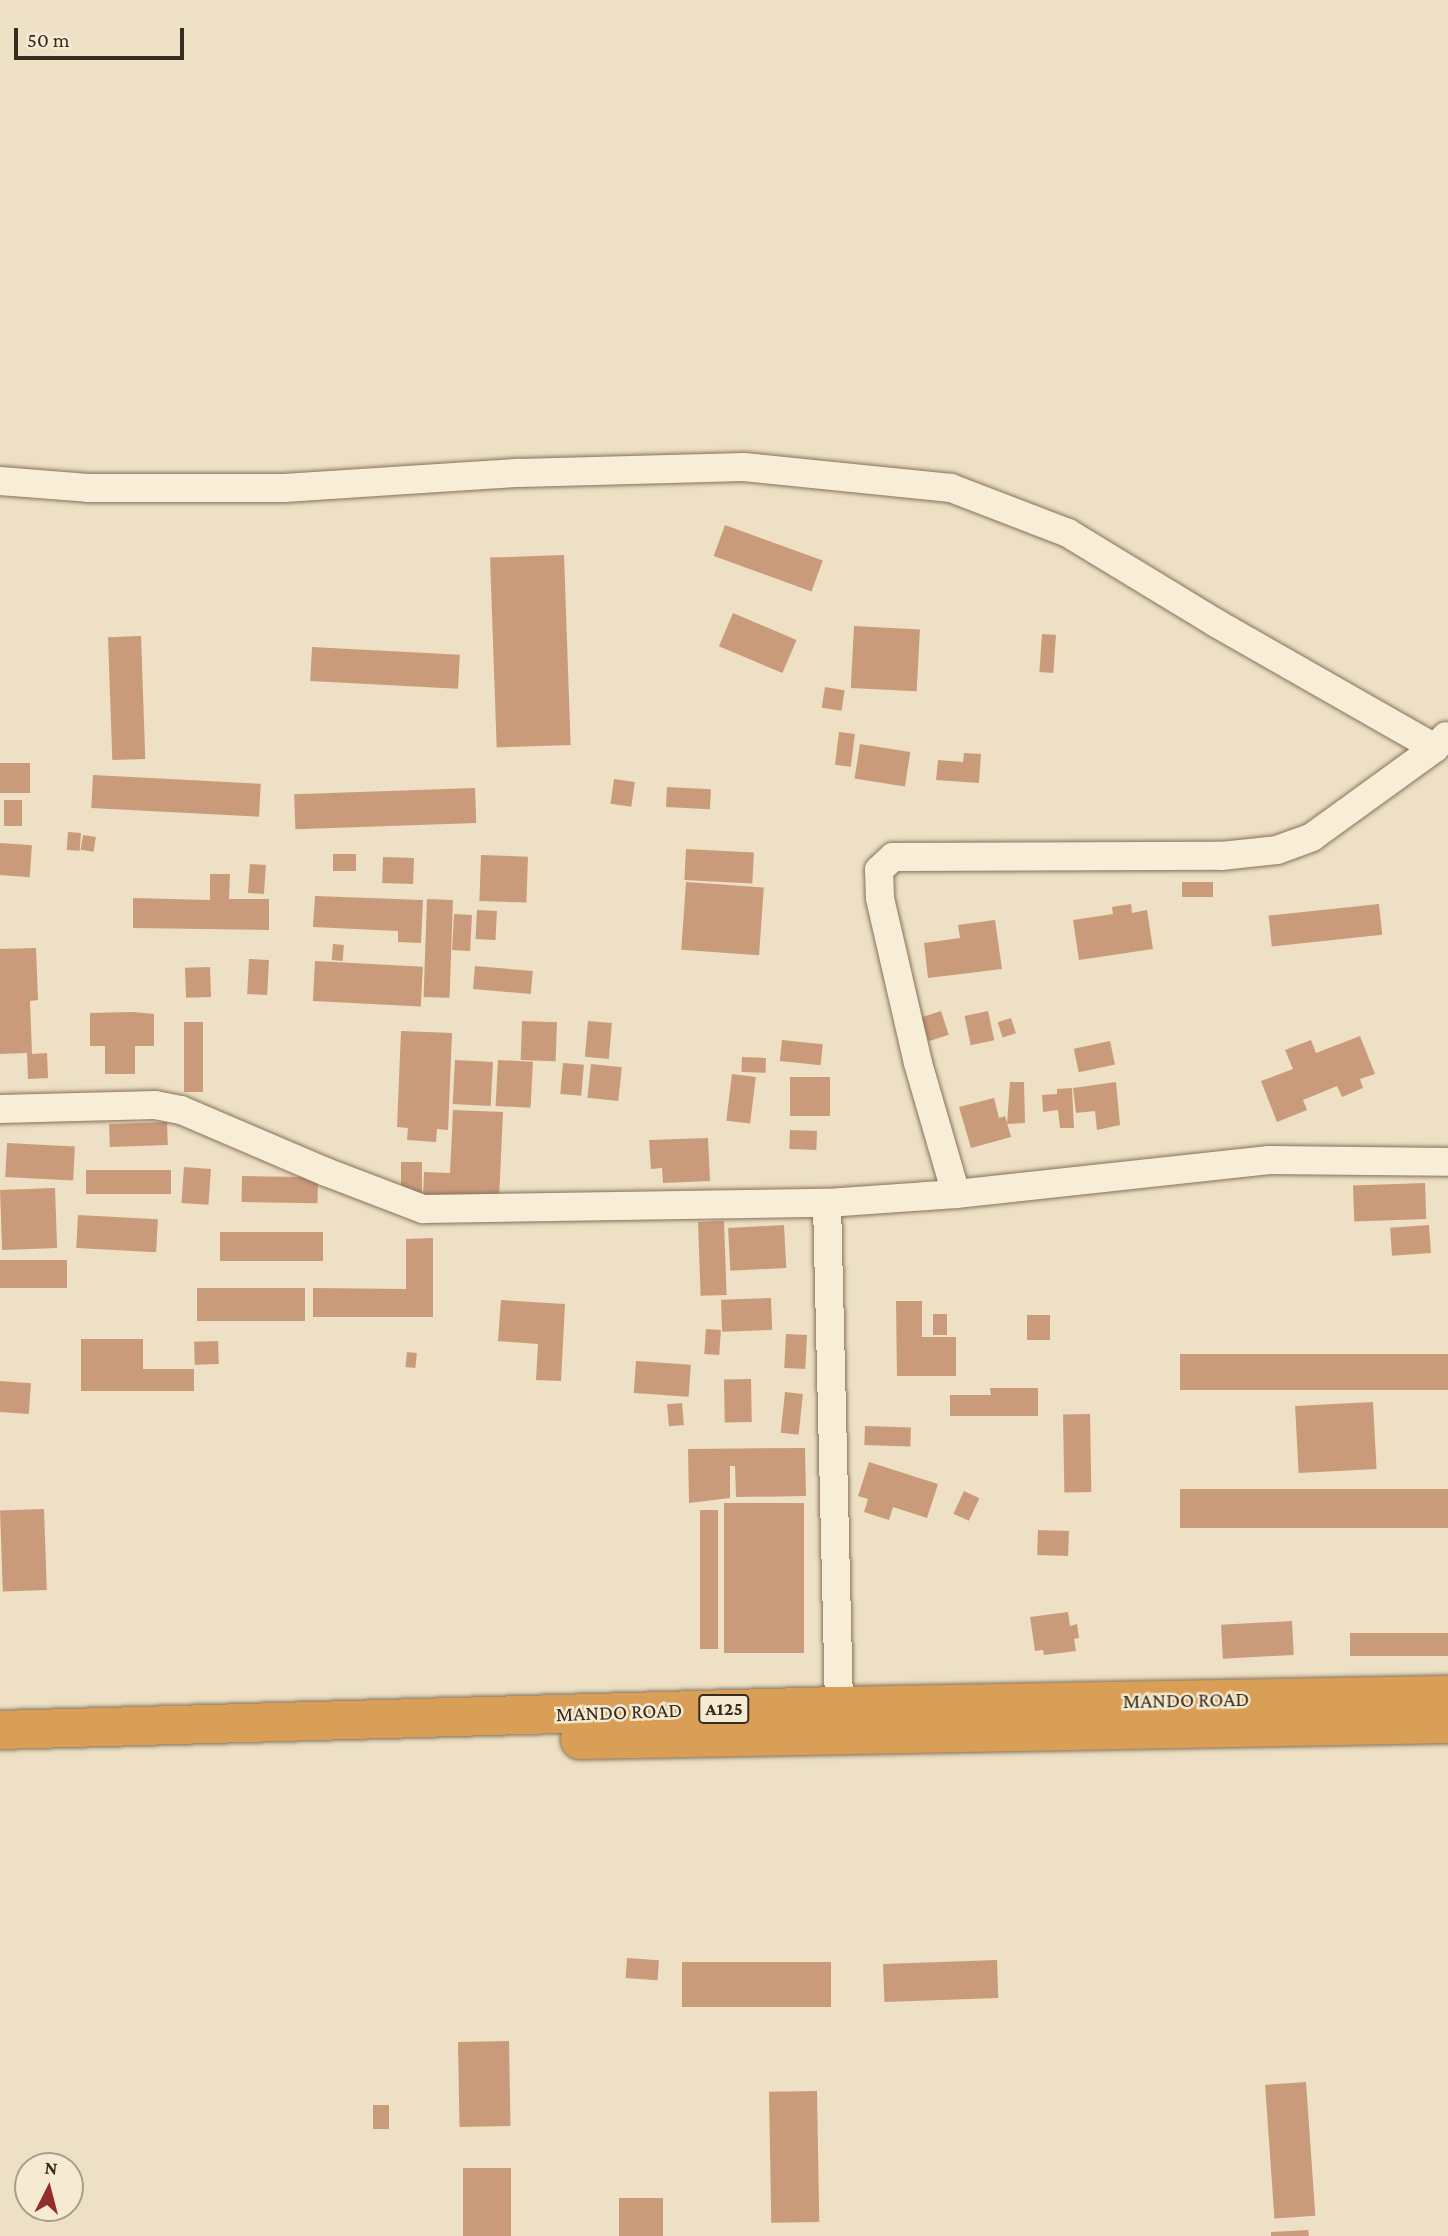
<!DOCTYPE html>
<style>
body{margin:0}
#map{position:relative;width:1448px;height:2236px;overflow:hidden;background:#ede0c4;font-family:"Crimson Pro",serif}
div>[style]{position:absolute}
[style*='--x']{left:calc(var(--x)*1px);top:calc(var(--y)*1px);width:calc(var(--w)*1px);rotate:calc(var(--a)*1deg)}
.building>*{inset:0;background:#ca9b7b;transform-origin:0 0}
.roads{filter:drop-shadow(0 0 2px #87725b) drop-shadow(0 0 2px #87725b)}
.minor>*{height:28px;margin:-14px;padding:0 14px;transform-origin:14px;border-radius:14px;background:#f8eed7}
.highway>*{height:38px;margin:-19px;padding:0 19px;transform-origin:19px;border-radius:19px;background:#da9f57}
span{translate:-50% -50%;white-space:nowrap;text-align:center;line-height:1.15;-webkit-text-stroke:5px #f5ebd3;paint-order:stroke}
.shield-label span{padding:2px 5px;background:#f5ebd3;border:2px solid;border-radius:5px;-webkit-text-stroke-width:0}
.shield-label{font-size:19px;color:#372a1e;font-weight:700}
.street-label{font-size:21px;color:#372a1e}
.north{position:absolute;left:14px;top:2152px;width:70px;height:70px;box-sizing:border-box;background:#f5ebd3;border:2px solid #a99e8b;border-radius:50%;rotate:6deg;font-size:19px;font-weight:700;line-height:28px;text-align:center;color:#372a1e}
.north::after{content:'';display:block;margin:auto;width:24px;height:32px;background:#952c2e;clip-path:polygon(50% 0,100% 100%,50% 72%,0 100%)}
.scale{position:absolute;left:14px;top:28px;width:170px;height:32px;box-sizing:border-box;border:4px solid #372a1e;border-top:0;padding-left:9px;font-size:21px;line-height:24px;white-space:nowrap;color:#372a1e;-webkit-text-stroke:5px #f5ebd3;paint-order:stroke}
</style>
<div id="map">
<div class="building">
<i style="left:725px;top:525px;width:104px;height:33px;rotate:20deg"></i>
<i style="left:564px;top:555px;width:190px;height:74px;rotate:88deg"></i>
<i style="left:733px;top:613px;width:69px;height:36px;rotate:23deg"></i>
<i style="left:854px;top:626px;width:66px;height:62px;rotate:3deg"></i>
<i style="left:1042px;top:634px;width:14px;height:38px;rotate:4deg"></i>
<i style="left:141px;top:636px;width:123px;height:33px;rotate:88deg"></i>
<i style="left:312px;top:647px;width:148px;height:34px;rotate:3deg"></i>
<i style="left:825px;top:687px;width:20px;height:21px;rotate:9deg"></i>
<i style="left:839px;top:732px;width:16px;height:33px;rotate:7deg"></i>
<i style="left:860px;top:744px;width:51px;height:35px;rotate:9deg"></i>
<i style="clip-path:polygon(964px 753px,981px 754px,979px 783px,936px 780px,938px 760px,963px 762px)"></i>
<i style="left:0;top:763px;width:30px;height:30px"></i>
<i style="left:93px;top:775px;width:168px;height:33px;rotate:3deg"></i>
<i style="left:614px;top:779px;width:21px;height:25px;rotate:8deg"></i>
<i style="left:667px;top:787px;width:44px;height:20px;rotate:3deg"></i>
<i style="left:475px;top:788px;width:35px;height:181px;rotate:88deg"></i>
<i style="left:4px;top:800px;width:18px;height:26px"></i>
<i style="left:68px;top:832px;width:13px;height:18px;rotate:4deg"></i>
<i style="left:83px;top:835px;width:13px;height:15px;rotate:9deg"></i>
<i style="left:0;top:843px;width:32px;height:32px;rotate:4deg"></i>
<i style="left:686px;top:849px;width:68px;height:31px;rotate:3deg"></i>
<i style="left:333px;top:854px;width:23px;height:17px"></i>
<i style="left:481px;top:855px;width:47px;height:46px;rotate:2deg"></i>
<i style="left:383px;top:857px;width:31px;height:26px;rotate:2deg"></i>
<i style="left:250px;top:864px;width:16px;height:29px;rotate:4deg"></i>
<i style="clip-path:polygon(210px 874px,230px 874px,229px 899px,269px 899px,269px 930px,133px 928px,133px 898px,210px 900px)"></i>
<i style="left:686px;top:882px;width:78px;height:68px;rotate:4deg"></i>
<i style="left:1182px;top:882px;width:31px;height:15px"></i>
<i style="clip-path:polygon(315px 896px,423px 900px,421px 943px,398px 942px,398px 931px,313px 927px)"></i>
<i style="left:427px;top:899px;width:26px;height:98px;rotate:2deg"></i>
<i style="clip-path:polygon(1131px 904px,1132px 913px,1147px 910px,1153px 949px,1079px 960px,1073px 920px,1113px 914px,1112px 907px)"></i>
<i style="left:1379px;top:904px;width:31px;height:111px;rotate:84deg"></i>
<i style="left:477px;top:910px;width:20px;height:29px;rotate:3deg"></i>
<i style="left:454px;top:914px;width:18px;height:36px;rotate:3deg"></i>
<i style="clip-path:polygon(995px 920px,1002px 969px,928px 978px,924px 943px,960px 938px,958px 925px)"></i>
<i style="left:333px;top:944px;width:11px;height:16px;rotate:5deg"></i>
<i style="clip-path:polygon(36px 948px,38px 1000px,30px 1001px,32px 1054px,47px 1053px,48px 1078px,28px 1079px,27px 1053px,0 1054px,0 949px)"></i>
<i style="left:249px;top:959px;width:20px;height:35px;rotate:3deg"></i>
<i style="left:315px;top:961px;width:108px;height:40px;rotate:3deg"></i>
<i style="left:475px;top:966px;width:58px;height:23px;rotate:5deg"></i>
<i style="left:210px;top:967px;width:30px;height:25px;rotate:88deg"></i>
<i style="left:941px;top:1011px;width:25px;height:21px;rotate:72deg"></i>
<i style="left:988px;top:1011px;width:30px;height:24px;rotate:78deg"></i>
<i style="clip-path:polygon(133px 1012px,154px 1014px,154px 1046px,135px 1046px,135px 1074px,105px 1074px,105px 1046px,90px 1046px,90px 1013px)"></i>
<i style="left:1011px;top:1018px;width:16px;height:14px;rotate:72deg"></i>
<i style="left:522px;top:1021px;width:35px;height:39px;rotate:2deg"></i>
<i style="left:588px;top:1021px;width:24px;height:36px;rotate:5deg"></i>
<i style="left:184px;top:1022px;width:19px;height:70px"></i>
<i style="clip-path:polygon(401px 1031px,452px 1033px,448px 1130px,437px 1129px,436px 1142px,407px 1140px,408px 1128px,397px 1127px)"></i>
<i style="clip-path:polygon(1360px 1036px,1375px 1074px,1360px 1079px,1363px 1088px,1342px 1097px,1337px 1086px,1303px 1100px,1307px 1110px,1277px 1122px,1261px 1081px,1293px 1069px,1285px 1050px,1311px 1040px,1316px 1053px)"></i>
<i style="left:782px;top:1040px;width:41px;height:21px;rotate:6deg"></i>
<i style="left:1110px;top:1041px;width:24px;height:37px;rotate:78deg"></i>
<i style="left:742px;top:1057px;width:24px;height:15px;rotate:2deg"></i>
<i style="left:455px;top:1060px;width:38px;height:44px;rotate:3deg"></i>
<i style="left:498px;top:1060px;width:35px;height:46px;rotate:3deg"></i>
<i style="left:563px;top:1063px;width:21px;height:31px;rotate:5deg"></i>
<i style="left:591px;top:1064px;width:31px;height:34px;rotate:6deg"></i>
<i style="left:732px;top:1074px;width:24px;height:47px;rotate:7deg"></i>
<i style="left:790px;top:1077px;width:40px;height:39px"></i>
<i style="clip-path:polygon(1010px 1082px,1024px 1082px,1025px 1123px,1007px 1124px)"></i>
<i style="clip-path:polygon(1116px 1082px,1120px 1125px,1097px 1130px,1095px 1111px,1076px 1113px,1073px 1088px)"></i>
<i style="clip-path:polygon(1072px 1088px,1074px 1128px,1060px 1128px,1058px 1110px,1043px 1112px,1042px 1095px,1057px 1094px,1057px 1089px)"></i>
<i style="clip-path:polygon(994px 1098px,999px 1118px,1005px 1116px,1011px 1137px,971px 1148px,959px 1107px)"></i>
<i style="clip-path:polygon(453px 1110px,503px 1112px,499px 1200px,423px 1197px,424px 1172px,450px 1173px)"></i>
<i style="left:167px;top:1122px;width:23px;height:58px;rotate:88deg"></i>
<i style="left:790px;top:1130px;width:27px;height:19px;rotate:2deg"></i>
<i style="clip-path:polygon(708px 1138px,710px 1181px,663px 1183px,662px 1168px,651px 1169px,649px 1140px)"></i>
<i style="left:7px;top:1143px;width:68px;height:34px;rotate:3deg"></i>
<i style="left:401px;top:1162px;width:21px;height:36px"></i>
<i style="left:184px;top:1167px;width:27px;height:36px;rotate:4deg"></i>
<i style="left:171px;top:1170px;width:24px;height:85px;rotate:90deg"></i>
<i style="left:242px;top:1176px;width:76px;height:26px;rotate:1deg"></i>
<i style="left:1425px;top:1183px;width:36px;height:72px;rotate:88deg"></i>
<i style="left:55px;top:1188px;width:60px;height:55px;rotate:88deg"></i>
<i style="left:78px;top:1215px;width:80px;height:33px;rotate:3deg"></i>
<i style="left:724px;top:1221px;width:74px;height:26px;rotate:88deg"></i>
<i style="left:784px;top:1225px;width:43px;height:56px;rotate:87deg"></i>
<i style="left:1429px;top:1225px;width:28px;height:39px;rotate:86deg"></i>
<i style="left:323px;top:1232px;width:29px;height:103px;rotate:90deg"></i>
<i style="clip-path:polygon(433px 1238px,433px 1317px,313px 1317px,313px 1288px,406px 1289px,406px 1239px)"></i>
<i style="left:67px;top:1260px;width:28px;height:67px;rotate:90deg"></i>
<i style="left:197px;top:1288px;width:108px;height:33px"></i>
<i style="left:771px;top:1298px;width:32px;height:50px;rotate:88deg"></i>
<i style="clip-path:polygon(501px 1300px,565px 1304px,561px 1381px,536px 1380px,538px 1344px,498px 1341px)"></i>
<i style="clip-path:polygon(896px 1301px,922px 1301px,922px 1337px,956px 1337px,956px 1376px,897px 1376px)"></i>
<i style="left:933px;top:1314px;width:14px;height:21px"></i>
<i style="left:1027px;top:1315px;width:23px;height:25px"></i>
<i style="left:706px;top:1329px;width:15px;height:25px;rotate:4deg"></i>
<i style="left:786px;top:1334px;width:21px;height:34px;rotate:3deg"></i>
<i style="clip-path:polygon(81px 1339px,143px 1339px,143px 1369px,194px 1369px,194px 1391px,81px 1391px)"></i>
<i style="left:218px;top:1341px;width:23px;height:24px;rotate:88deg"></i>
<i style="left:407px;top:1352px;width:10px;height:15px;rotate:6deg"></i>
<i style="left:1448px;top:1354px;width:36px;height:268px;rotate:90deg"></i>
<i style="left:636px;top:1361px;width:55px;height:32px;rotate:4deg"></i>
<i style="left:751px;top:1379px;width:43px;height:27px;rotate:89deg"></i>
<i style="left:0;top:1381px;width:31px;height:31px;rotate:4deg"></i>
<i style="clip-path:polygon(990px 1388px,1038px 1388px,1038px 1416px,950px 1416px,950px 1395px,991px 1395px)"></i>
<i style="left:785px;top:1392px;width:18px;height:41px;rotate:6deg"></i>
<i style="left:1373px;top:1402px;width:67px;height:78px;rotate:87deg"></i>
<i style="left:682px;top:1403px;width:22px;height:15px;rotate:85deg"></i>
<i style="left:1090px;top:1414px;width:78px;height:27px;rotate:89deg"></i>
<i style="left:865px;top:1426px;width:46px;height:19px;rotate:2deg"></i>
<i style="clip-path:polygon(805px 1448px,806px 1496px,736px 1497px,735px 1466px,730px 1466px,730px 1498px,689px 1503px,688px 1449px)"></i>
<i style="clip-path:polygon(869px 1462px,938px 1484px,927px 1518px,893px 1507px,889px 1520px,864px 1512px,868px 1499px,858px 1496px)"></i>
<i style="left:1448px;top:1489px;width:39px;height:268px;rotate:90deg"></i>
<i style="left:964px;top:1491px;width:17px;height:25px;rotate:25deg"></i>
<i style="left:804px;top:1503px;width:150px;height:80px;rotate:90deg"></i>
<i style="left:44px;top:1509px;width:81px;height:44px;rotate:88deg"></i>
<i style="left:700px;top:1510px;width:18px;height:139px"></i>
<i style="left:1038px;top:1530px;width:31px;height:25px;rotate:2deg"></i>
<i style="clip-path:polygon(1068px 1612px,1070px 1626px,1077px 1624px,1079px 1638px,1074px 1639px,1076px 1651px,1044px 1655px,1043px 1650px,1035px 1651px,1030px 1617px)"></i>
<i style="left:1292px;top:1621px;width:34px;height:71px;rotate:87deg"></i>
<i style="left:1448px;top:1633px;width:23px;height:98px;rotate:90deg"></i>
<i style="left:627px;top:1958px;width:32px;height:20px;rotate:4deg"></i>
<i style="left:997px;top:1960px;width:38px;height:114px;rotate:88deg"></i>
<i style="left:831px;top:1962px;width:45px;height:149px;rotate:90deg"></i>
<i style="left:509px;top:2041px;width:85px;height:51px;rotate:89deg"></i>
<i style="left:1306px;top:2082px;width:134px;height:41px;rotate:86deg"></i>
<i style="left:817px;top:2091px;width:131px;height:48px;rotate:89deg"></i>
<i style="left:373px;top:2105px;width:16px;height:24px"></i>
<i style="left:463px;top:2168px;width:48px;height:68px"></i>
<i style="left:619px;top:2198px;width:44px;height:38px"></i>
<i style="clip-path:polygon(1308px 2230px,1309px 2236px,1271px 2236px,1271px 2232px)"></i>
</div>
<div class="roads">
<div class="minor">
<i style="--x:0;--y:481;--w:88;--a:4.5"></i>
<i style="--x:88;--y:488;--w:196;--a:0"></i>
<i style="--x:284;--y:488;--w:235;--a:-3.7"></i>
<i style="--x:519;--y:473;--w:225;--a:-1.5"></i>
<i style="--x:744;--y:467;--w:208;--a:5.8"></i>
<i style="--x:951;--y:488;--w:125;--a:21"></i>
<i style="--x:1068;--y:533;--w:173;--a:31.3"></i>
<i style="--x:1216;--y:623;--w:252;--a:29.7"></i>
<i style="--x:0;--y:1109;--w:155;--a:-1.5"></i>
<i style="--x:155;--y:1105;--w:26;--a:11"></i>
<i style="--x:181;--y:1110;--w:158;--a:23.2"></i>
<i style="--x:326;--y:1172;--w:104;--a:20.9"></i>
<i style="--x:423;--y:1209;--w:404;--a:-0.9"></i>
<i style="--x:827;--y:1203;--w:129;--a:-4"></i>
<i style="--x:956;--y:1194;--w:315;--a:-6.2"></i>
<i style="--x:1269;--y:1160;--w:179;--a:0.6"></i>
<i style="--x:956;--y:1194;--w:136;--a:-106.2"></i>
<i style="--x:918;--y:1063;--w:169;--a:-103"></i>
<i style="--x:880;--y:898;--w:28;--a:-92"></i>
<i style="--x:879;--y:870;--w:19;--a:-43"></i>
<i style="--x:893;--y:857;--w:328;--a:-0.2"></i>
<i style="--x:1221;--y:856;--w:56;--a:-6.1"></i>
<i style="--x:1277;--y:850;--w:37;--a:-20"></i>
<i style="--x:1312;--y:837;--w:152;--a:-35.9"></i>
<i style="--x:1435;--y:748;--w:16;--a:-47"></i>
<i style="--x:827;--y:1203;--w:503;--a:88.63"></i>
</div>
<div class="highway">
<i style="--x:0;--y:1730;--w:839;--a:-1.64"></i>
<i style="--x:839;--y:1706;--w:609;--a:-1.03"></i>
<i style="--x:580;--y:1740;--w:868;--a:-1.06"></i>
</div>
</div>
<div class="shield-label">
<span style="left:724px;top:1709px">A125</span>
</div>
<div class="street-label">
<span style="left:1186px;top:1700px;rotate:-1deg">MANDO ROAD</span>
<span style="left:619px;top:1712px;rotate:-2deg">MANDO ROAD</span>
</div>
<div class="north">N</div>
<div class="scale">50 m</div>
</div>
